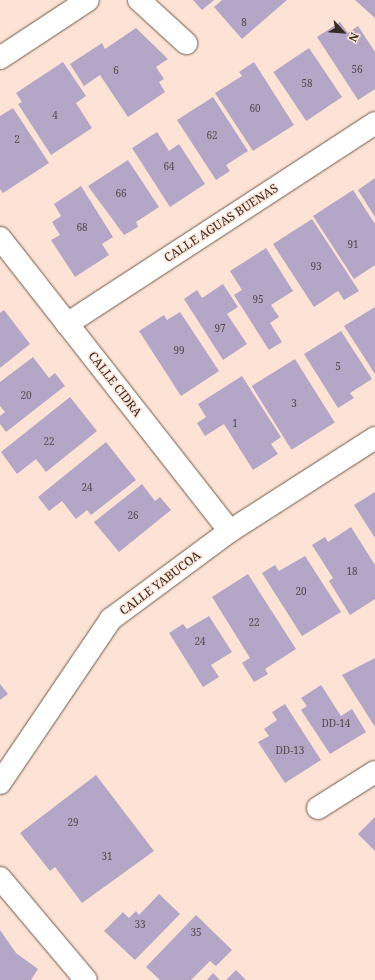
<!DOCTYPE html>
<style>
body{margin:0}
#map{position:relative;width:375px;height:980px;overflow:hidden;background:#fce3d5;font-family:"Noto Serif",serif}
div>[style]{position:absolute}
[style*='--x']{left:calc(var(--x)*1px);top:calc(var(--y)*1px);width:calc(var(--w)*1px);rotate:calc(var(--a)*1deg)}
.building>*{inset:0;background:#b4a6c6;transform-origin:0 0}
.roads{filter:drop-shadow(0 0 1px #725849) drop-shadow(0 0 1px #725849)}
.minor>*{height:22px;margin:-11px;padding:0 11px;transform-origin:11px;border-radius:11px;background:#fff}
span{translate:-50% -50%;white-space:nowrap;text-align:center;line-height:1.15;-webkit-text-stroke:3px #fce3d5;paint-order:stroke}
.number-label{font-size:10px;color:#56494c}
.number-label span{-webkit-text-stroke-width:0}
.street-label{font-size:12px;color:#362a24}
.north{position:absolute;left:323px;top:12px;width:40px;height:40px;-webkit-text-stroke:3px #fce3d5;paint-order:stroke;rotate:116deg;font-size:11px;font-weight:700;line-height:16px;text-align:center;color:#362a24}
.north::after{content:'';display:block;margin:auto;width:14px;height:18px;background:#362a24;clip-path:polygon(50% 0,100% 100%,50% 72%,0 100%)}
</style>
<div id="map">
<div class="building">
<i style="clip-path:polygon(193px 0,214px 0,202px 10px)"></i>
<i style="clip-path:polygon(222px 0,287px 0,242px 39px,214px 7px)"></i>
<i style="clip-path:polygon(355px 0,375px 0,375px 18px)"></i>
<i style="clip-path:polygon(340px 22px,348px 33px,358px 26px,375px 52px,375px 89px,358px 100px,317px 37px)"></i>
<i style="clip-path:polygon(136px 28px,168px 59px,156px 67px,164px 79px,159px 82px,165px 92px,128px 117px,100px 75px,84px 86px,70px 64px,102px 43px,105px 49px)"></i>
<i style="left:309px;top:48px;width:59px;height:43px;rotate:56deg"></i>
<i style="clip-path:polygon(63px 62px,86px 96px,76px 103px,92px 128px,51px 155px,18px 104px,22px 102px,16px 93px)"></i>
<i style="clip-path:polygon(254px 62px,294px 125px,253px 151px,215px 93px,242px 76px,239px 72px)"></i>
<i style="clip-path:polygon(213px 97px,248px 151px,226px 165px,230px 171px,216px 180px,177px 120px)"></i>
<i style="clip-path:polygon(13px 108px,49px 163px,3px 193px,0 189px,0 116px)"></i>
<i style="clip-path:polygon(157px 132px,169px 151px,179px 144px,205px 184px,170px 207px,132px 148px)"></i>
<i style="clip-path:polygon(128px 160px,159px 207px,136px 222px,138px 227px,124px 235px,88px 186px)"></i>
<i style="clip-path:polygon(375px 178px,375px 217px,358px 190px)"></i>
<i style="clip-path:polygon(81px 186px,113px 237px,102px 244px,109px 255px,75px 277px,51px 240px,60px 235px,52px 222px,61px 216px,54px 204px)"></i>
<i style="clip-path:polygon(353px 190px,375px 224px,375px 265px,354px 279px,313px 216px)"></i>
<i style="clip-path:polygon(312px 219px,359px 291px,344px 300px,338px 291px,314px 307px,273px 244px)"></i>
<i style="clip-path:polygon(266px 248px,293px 291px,271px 305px,279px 317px,270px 323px,282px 342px,269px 350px,234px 295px,242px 290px,230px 271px)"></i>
<i style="clip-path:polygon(223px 284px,238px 307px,227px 314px,247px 344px,223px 360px,184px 299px,197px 290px,202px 298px)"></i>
<i style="clip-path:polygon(375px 307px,375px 374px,344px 326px)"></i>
<i style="clip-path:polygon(4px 310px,30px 344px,0 368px,0 313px)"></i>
<i style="clip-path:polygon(180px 312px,219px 371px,181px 396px,139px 331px,164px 315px,167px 320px)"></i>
<i style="clip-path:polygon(341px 331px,372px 379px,350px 393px,354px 398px,338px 408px,304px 354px)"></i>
<i style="clip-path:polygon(33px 357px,49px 378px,55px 373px,65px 386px,6px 432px,0 424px,0 416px,5px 412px,0 406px,0 382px)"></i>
<i style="left:295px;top:359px;width:75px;height:51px;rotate:58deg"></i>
<i style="clip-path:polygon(242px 376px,281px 437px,271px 444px,278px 454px,253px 470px,224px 424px,205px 436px,197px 423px,206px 417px,198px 404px)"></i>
<i style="clip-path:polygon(70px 397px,97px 431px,46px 472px,36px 459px,17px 474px,1px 452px)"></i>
<i style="clip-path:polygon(106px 442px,136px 480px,91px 515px,87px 510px,76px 519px,62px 501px,49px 511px,38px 497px)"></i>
<i style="clip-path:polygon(142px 484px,155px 501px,160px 497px,171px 510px,119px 552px,94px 522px)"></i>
<i style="clip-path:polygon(375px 492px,375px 538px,354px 505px)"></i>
<i style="clip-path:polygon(351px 527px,375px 565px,375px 599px,350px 615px,329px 581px,333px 578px,312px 545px,325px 537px,328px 542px)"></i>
<i style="clip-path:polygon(305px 556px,341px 612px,302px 636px,262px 573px,275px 565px,279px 571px)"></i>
<i style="clip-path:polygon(248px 574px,296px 649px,265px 669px,268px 674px,254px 682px,242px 663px,250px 658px,212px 597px)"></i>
<i style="clip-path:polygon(209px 616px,232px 652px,211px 665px,219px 677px,203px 687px,169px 633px,183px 624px,187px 629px)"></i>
<i style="clip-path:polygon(375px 658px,375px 727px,342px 675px)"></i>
<i style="clip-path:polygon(0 684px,8px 694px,0 700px)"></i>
<i style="clip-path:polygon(321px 685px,341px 716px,352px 709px,366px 732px,330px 754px,301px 710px,307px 706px,301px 698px)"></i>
<i style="clip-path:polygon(285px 704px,321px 760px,285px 783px,258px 742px,269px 736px,264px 729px,277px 720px,272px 712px)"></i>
<i style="clip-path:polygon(96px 775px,154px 851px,82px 903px,55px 867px,50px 871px,20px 833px)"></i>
<i style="clip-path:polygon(375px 817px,375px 851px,358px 834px)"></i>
<i style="clip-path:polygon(159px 894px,180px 914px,135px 960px,104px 931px,123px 912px,129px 918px,136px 911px,139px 915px)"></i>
<i style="clip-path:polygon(196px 915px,232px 950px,216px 966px,210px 961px,191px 980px,160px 980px,146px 967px)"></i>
<i style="clip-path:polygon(0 930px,16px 953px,38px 969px,31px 980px,0 980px)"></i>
<i style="clip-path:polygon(236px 970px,246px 980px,226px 980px)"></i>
<i style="clip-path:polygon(213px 973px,220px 980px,207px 980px)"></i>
</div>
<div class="roads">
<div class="minor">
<i style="--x:139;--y:0;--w:64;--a:42.5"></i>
<i style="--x:0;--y:58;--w:105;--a:-33.4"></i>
<i style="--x:0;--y:238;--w:372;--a:51.9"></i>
<i style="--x:67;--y:324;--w:368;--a:-33.1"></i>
<i style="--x:0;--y:783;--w:198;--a:-55.9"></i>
<i style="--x:111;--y:619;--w:148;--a:-36.5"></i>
<i style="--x:230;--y:531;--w:172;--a:-32.7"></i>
<i style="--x:318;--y:808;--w:67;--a:-32.3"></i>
<i style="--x:0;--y:878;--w:133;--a:49.9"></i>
</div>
</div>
<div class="number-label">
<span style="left:244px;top:23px">8</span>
<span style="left:357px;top:70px">56</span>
<span style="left:116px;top:71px">6</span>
<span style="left:307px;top:84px">58</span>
<span style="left:255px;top:109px">60</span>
<span style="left:55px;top:116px">4</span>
<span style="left:212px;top:136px">62</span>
<span style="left:17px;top:140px">2</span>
<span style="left:169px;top:167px">64</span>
<span style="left:121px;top:194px">66</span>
<span style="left:82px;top:228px">68</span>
<span style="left:353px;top:245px">91</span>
<span style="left:316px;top:267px">93</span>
<span style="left:258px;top:300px">95</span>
<span style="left:220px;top:329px">97</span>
<span style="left:179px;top:351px">99</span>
<span style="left:338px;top:367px">5</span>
<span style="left:26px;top:396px">20</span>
<span style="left:294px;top:404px">3</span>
<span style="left:235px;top:424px">1</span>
<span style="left:49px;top:442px">22</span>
<span style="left:87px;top:488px">24</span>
<span style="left:133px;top:516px">26</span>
<span style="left:352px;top:572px">18</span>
<span style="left:301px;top:592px">20</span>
<span style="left:254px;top:623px">22</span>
<span style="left:200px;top:642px">24</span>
<span style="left:336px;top:724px">DD-14</span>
<span style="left:290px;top:751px">DD-13</span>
<span style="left:73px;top:823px">29</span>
<span style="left:107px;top:857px">31</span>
<span style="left:140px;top:925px">33</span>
<span style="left:196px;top:933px">35</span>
</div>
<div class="street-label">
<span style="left:221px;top:223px;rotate:-33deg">CALLE AGUAS BUENAS</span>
<span style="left:115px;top:384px;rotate:52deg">CALLE CIDRA</span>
<span style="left:160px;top:583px;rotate:-37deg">CALLE YABUCOA</span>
</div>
<div class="north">N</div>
</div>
